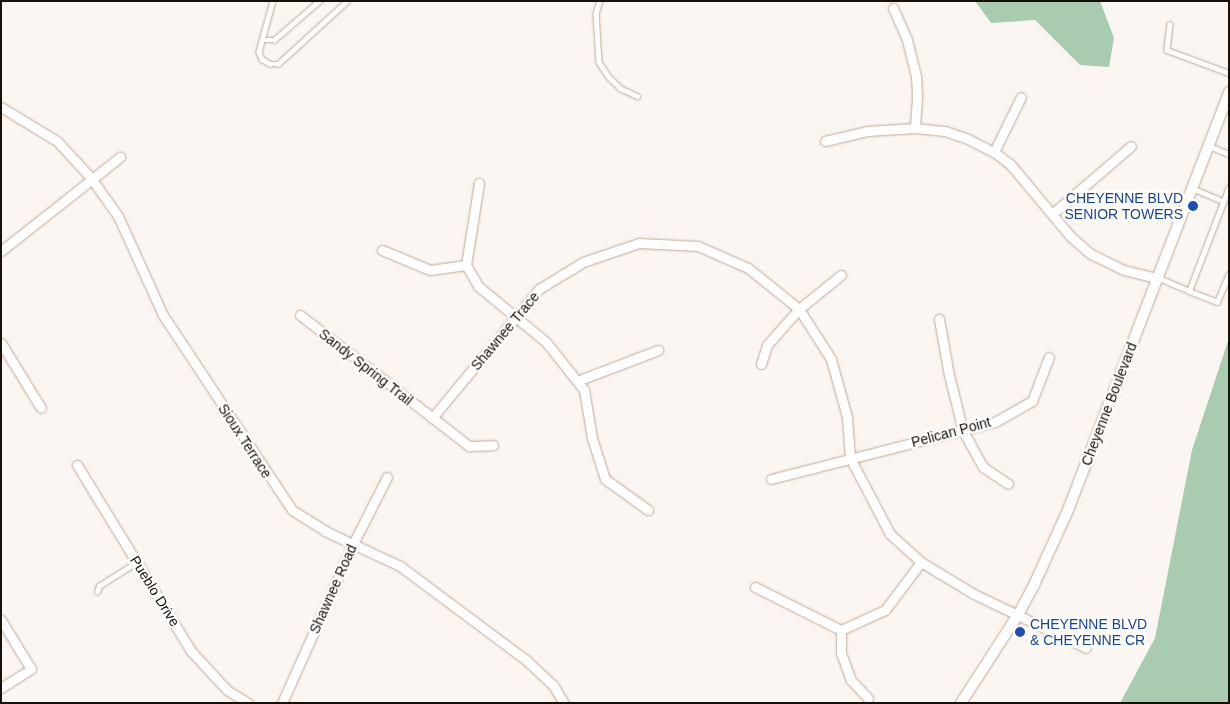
<!DOCTYPE html>
<style>
body{margin:0}
#map{position:relative;width:1230px;height:704px;overflow:hidden;background:#fbf6f2;font-family:Helvetica,sans-serif}
div>[style]{position:absolute}
[style*='--x']{left:calc(var(--x)*1px);top:calc(var(--y)*1px);width:calc(var(--w)*1px);rotate:calc(var(--a)*1deg)}
.forest>*{inset:0;background:#a9ccb1}
.roads{filter:drop-shadow(0 0 1px #c2a896) drop-shadow(0 0 1px #c2a896)}
.service>*{height:4.5px;margin:-2.25px;padding:0 2.25px;transform-origin:2.25px;border-radius:2.25px;background:#fff}
.minor>*{height:9px;margin:-4.5px;padding:0 4.5px;transform-origin:4.5px;border-radius:4.5px;background:#fff}
.tertiary>*{height:10px;margin:-5px;padding:0 5px;transform-origin:5px;border-radius:5px;background:#fff}
.dots>*{width:14px;height:14px;translate:-50% -50%;box-sizing:border-box;border:2px solid #fff;border-radius:50%}
span{translate:-50% -50%;white-space:nowrap;text-align:center;line-height:1.15;-webkit-text-stroke:5px #fff;paint-order:stroke}
.transit-label{font-size:14px;color:#164399}
.right{translate:-100% -50%;text-align:right}
.left{translate:0 -50%;text-align:left}
.street-label{font-size:14px;color:#19100a}
.frame{position:absolute;inset:0;border:2px solid #19100a;pointer-events:none}
</style>
<div id="map">
<div class="forest">
<i style="clip-path:polygon(975px 1px,1100px 1px,1114px 38px,1109px 67px,1080px 65px,1035px 20px,991px 23px)"></i>
<i style="clip-path:polygon(1229px 338px,1229px 703px,1120px 703px,1155px 638px,1192px 450px)"></i>
</div>
<div class="roads">
<div class="service">
<i style="--x:273;--y:1;--w:53;--a:105.4"></i>
<i style="--x:259;--y:52;--w:8;--a:67"></i>
<i style="--x:262;--y:59;--w:9;--a:32"></i>
<i style="--x:270;--y:64;--w:8;--a:0"></i>
<i style="--x:278;--y:64;--w:93;--a:-42.4"></i>
<i style="--x:600;--y:1;--w:13;--a:108"></i>
<i style="--x:596;--y:13;--w:49;--a:86.5"></i>
<i style="--x:599;--y:62;--w:17;--a:57"></i>
<i style="--x:608;--y:76;--w:17;--a:45"></i>
<i style="--x:620;--y:88;--w:19;--a:25"></i>
<i style="--x:1170;--y:24;--w:26;--a:97"></i>
<i style="--x:1167;--y:50;--w:66;--a:20.4"></i>
<i style="--x:262;--y:40;--w:12;--a:0"></i>
<i style="--x:274;--y:40;--w:60;--a:-40.9"></i>
<i style="--x:1209;--y:146;--w:22;--a:22"></i>
<i style="--x:1192;--y:188;--w:34;--a:23"></i>
<i style="--x:1159;--y:278;--w:33;--a:23"></i>
<i style="--x:1189;--y:291;--w:111;--a:-69"></i>
<i style="--x:1189;--y:291;--w:30;--a:21"></i>
<i style="--x:1217;--y:302;--w:30;--a:-67"></i>
<i style="--x:97;--y:592;--w:6;--a:-72"></i>
<i style="--x:99;--y:586;--w:45;--a:-32.3"></i>
</div>
<div class="minor">
<i style="--x:893;--y:8;--w:35;--a:66"></i>
<i style="--x:907;--y:40;--w:37;--a:76"></i>
<i style="--x:916;--y:76;--w:22;--a:87"></i>
<i style="--x:917;--y:98;--w:30;--a:94"></i>
<i style="--x:1;--y:107;--w:66;--a:31.3"></i>
<i style="--x:57;--y:141;--w:50;--a:47.4"></i>
<i style="--x:91;--y:178;--w:47;--a:54.6"></i>
<i style="--x:118;--y:216;--w:109;--a:65.6"></i>
<i style="--x:163;--y:315;--w:234;--a:56.5"></i>
<i style="--x:292;--y:510;--w:39;--a:32"></i>
<i style="--x:325;--y:531;--w:83;--a:25"></i>
<i style="--x:400;--y:566;--w:157;--a:36.7"></i>
<i style="--x:526;--y:660;--w:37;--a:43"></i>
<i style="--x:553;--y:685;--w:21;--a:59"></i>
<i style="--x:825;--y:141;--w:43;--a:-13.4"></i>
<i style="--x:867;--y:131;--w:48;--a:-3.6"></i>
<i style="--x:915;--y:128;--w:30;--a:6"></i>
<i style="--x:945;--y:131;--w:24;--a:19"></i>
<i style="--x:968;--y:139;--w:29;--a:27"></i>
<i style="--x:994;--y:152;--w:20;--a:37"></i>
<i style="--x:1010;--y:164;--w:94;--a:50.2"></i>
<i style="--x:1070;--y:236;--w:28;--a:41"></i>
<i style="--x:1091;--y:254;--w:37;--a:26"></i>
<i style="--x:1124;--y:270;--w:34;--a:14"></i>
<i style="--x:994;--y:152;--w:61;--a:-63.9"></i>
<i style="--x:479;--y:183;--w:83;--a:99"></i>
<i style="--x:466;--y:265;--w:24;--a:60"></i>
<i style="--x:478;--y:286;--w:88;--a:39.5"></i>
<i style="--x:546;--y:342;--w:61;--a:51.6"></i>
<i style="--x:584;--y:390;--w:49;--a:80.5"></i>
<i style="--x:592;--y:438;--w:43;--a:72.4"></i>
<i style="--x:605;--y:479;--w:53;--a:35.8"></i>
<i style="--x:1052;--y:214;--w:104;--a:-40.7"></i>
<i style="--x:382;--y:250;--w:52;--a:22.6"></i>
<i style="--x:430;--y:270;--w:36;--a:-8"></i>
<i style="--x:1;--y:251;--w:152;--a:-38.3"></i>
<i style="--x:300;--y:315;--w:214;--a:37.8"></i>
<i style="--x:469;--y:446;--w:24;--a:-2"></i>
<i style="--x:939;--y:319;--w:57;--a:79.9"></i>
<i style="--x:949;--y:375;--w:58;--a:76"></i>
<i style="--x:963;--y:431;--w:41;--a:60.9"></i>
<i style="--x:983;--y:467;--w:30;--a:34"></i>
<i style="--x:1;--y:343;--w:76;--a:58.4"></i>
<i style="--x:761;--y:364;--w:20;--a:-72"></i>
<i style="--x:767;--y:345;--w:48;--a:-48.4"></i>
<i style="--x:799;--y:309;--w:54;--a:-39"></i>
<i style="--x:577;--y:381;--w:87;--a:-20.9"></i>
<i style="--x:432;--y:418;--w:168;--a:-50.3"></i>
<i style="--x:539;--y:289;--w:52;--a:-31.5"></i>
<i style="--x:583;--y:262;--w:59;--a:-18.7"></i>
<i style="--x:639;--y:243;--w:59;--a:2.9"></i>
<i style="--x:698;--y:246;--w:55;--a:23.7"></i>
<i style="--x:748;--y:268;--w:65;--a:38.8"></i>
<i style="--x:799;--y:309;--w:59;--a:57.4"></i>
<i style="--x:831;--y:359;--w:60;--a:74.6"></i>
<i style="--x:847;--y:417;--w:41;--a:85.8"></i>
<i style="--x:850;--y:458;--w:86;--a:62.2"></i>
<i style="--x:890;--y:534;--w:42;--a:42.1"></i>
<i style="--x:921;--y:562;--w:62;--a:31.1"></i>
<i style="--x:974;--y:594;--w:124;--a:25.7"></i>
<i style="--x:77;--y:465;--w:218;--a:58.5"></i>
<i style="--x:191;--y:651;--w:53;--a:47.3"></i>
<i style="--x:227;--y:690;--w:25;--a:32"></i>
<i style="--x:771;--y:479;--w:231;--a:-14.3"></i>
<i style="--x:995;--y:422;--w:43;--a:-29.6"></i>
<i style="--x:1032;--y:401;--w:47;--a:-68.9"></i>
<i style="--x:755;--y:587;--w:96;--a:26.6"></i>
<i style="--x:841;--y:630;--w:48;--a:-24.4"></i>
<i style="--x:885;--y:610;--w:60;--a:-53.1"></i>
<i style="--x:1;--y:620;--w:57;--a:58.5"></i>
<i style="--x:31;--y:669;--w:36;--a:148"></i>
<i style="--x:841;--y:630;--w:23;--a:90"></i>
<i style="--x:841;--y:653;--w:29;--a:70"></i>
<i style="--x:851;--y:680;--w:25;--a:47"></i>
<i style="--x:282;--y:703;--w:174;--a:-65.9"></i>
<i style="--x:353;--y:544;--w:75;--a:-63.1"></i>
</div>
<div class="tertiary">
<i style="--x:961;--y:703;--w:105;--a:-57.1"></i>
<i style="--x:1018;--y:615;--w:34;--a:-62"></i>
<i style="--x:1034;--y:585;--w:82;--a:-65.6"></i>
<i style="--x:1068;--y:510;--w:448;--a:-68.9"></i>
</div>
</div>
<div class="dots">
<i style="left:1193px;top:206px;background:#1a4fb4"></i>
<i style="left:1020px;top:632px;background:#1a4fb4"></i>
</div>
<div class="transit-label">
<span class="right" style="left:1183px;top:206px">CHEYENNE BLVD<br>SENIOR TOWERS</span>
<span class="left" style="left:1030px;top:632px">CHEYENNE BLVD<br>&amp; CHEYENNE CR</span>
</div>
<div class="street-label">
<span style="left:505px;top:331px;rotate:-50deg">Shawnee Trace</span>
<span style="left:366px;top:367px;rotate:38deg">Sandy Spring Trail</span>
<span style="left:1109px;top:404px;rotate:-69deg">Cheyenne Boulevard</span>
<span style="left:951px;top:432px;rotate:-15deg">Pelican Point</span>
<span style="left:245px;top:441px;rotate:57deg">Sioux Terrace</span>
<span style="left:333px;top:589px;rotate:-66deg">Shawnee Road</span>
<span style="left:155px;top:591px;rotate:58deg">Pueblo Drive</span>
</div>
<div class="frame"></div>
</div>
